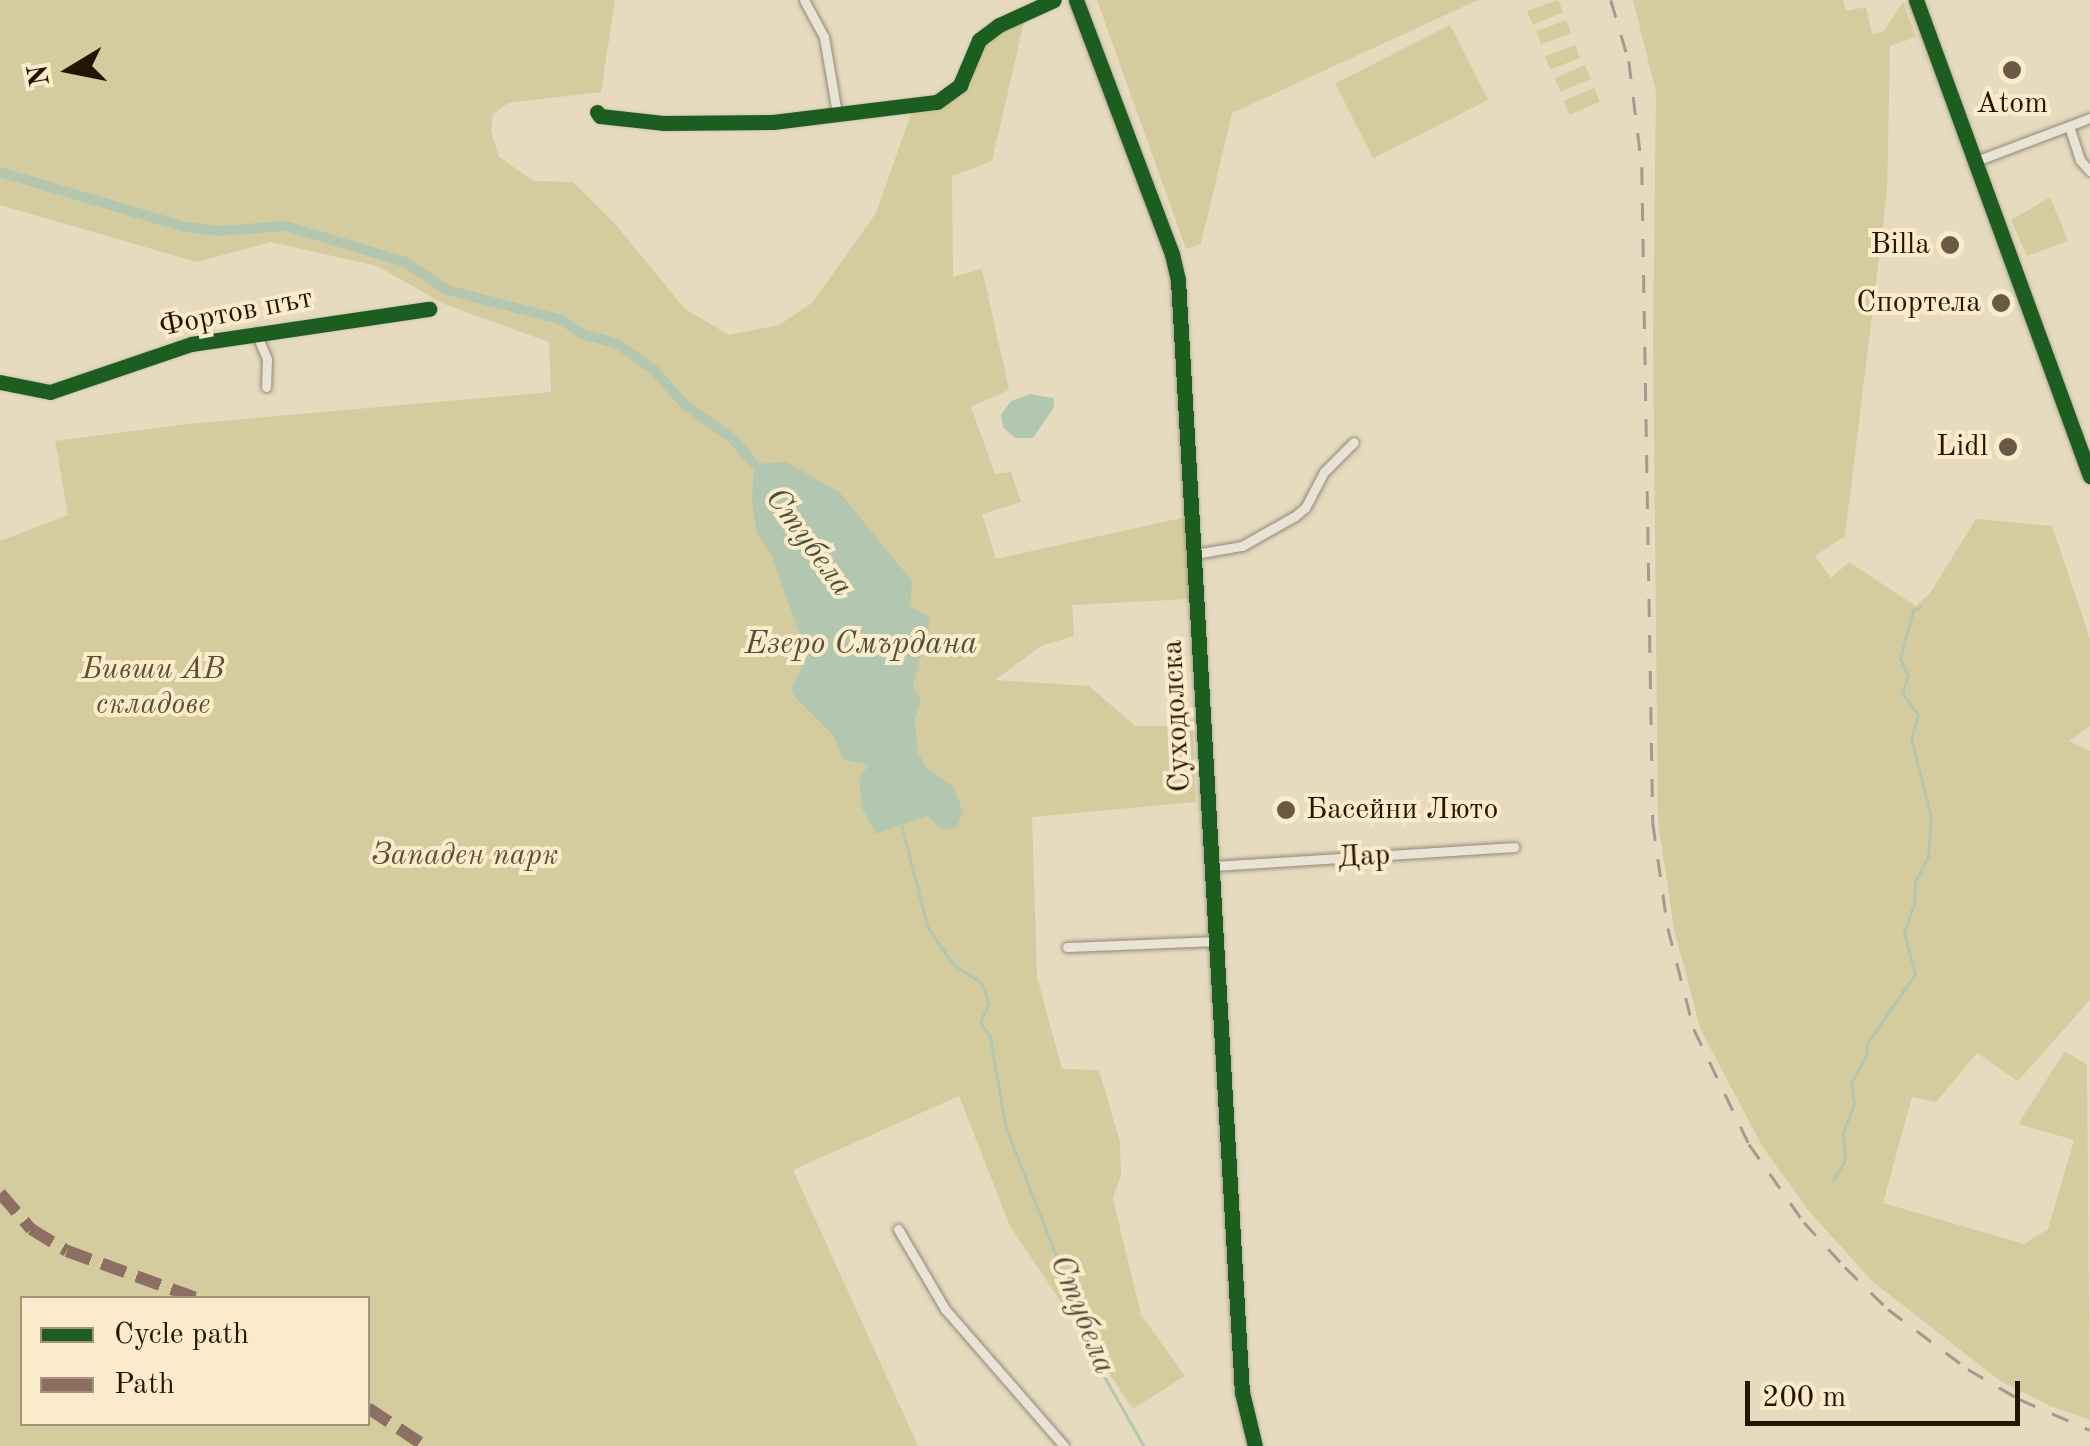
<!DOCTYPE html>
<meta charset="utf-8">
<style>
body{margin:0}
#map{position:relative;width:2090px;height:1446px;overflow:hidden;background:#e6dabf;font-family:"Old Standard TT",serif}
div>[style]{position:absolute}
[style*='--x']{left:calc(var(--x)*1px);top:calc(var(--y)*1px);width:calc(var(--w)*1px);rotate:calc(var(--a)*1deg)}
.green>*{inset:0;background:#d4cc9f;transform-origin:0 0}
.water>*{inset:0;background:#b3c6b0}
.stream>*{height:2.5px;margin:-1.25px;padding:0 1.25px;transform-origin:1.25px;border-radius:1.25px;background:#b3c6b0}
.canal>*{height:10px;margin:-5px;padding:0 5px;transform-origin:5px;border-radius:5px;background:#b3c6b0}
.roads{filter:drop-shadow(0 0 2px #918877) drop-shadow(0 0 2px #918877)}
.street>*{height:9px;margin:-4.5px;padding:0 4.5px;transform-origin:4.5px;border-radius:4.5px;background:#e9e3d6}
.secondary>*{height:12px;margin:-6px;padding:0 6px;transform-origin:6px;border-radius:6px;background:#e9e3d6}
.rail>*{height:2.5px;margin-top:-1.25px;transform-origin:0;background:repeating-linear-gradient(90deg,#a29c90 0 18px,transparent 0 36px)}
.quiet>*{height:12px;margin-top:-6px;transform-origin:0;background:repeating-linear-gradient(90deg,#8d6e63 0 25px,transparent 0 37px)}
.cycleway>*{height:15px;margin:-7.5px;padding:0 7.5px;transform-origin:7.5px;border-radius:7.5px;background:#1b5e20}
.dots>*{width:28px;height:28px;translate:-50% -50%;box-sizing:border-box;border:5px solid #faebca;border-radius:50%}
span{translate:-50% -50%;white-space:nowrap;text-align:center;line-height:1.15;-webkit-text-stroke:8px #faebca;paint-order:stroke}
.poi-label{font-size:30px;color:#241503}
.right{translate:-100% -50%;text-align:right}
.left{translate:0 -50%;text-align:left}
.street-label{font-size:30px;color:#241503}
.park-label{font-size:30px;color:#5c5130;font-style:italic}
.water-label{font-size:32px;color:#4e503d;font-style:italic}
.legend{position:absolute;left:20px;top:1296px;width:350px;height:130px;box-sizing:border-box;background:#faebca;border:2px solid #a4957a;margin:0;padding:12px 18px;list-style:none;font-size:30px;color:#241503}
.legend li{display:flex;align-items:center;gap:20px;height:50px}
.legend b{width:50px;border:2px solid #a4957a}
.north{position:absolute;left:20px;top:20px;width:100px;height:100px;-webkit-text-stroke:8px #faebca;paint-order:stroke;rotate:260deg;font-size:28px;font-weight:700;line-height:40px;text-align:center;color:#241503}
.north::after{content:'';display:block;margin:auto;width:35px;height:45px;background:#241503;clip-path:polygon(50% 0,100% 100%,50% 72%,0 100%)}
.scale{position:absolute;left:1745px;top:1381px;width:275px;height:45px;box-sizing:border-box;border:5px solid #241503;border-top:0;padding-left:12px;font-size:30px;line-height:35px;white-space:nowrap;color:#241503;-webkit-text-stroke:8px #faebca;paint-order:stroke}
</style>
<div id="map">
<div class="green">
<i style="clip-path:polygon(evenodd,0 0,615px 0,601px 92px,508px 103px,493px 114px,491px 131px,499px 157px,534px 181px,573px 182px,616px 225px,685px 309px,729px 335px,779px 325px,812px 303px,876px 213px,912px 111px,951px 99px,963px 87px,979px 45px,1025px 18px,992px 161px,952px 176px,953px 277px,982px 269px,1009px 390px,971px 407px,995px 474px,1011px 472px,1021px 502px,982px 514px,996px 559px,1186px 517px,1189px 599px,1072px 605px,1074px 636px,1041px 646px,995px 680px,1089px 686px,1135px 726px,1193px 726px,1196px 802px,1032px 817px,1037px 977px,1062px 1069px,1099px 1070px,1120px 1142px,1121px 1175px,1113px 1199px,1141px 1315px,1185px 1376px,1133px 1409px,1010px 1226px,959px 1096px,793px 1170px,918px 1446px,0 1446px,0 541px,68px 515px,55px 441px,187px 424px,551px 392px,549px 342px,444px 304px,377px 266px,271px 242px,197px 262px,0 205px,0 0,22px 1298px,368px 1298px,368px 1424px,22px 1424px,22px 1298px)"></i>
<i style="clip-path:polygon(1097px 0,1478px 0,1232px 113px,1201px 244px,1186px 249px)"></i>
<i style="clip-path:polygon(1558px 0,1563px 12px,1533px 25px,1527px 11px)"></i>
<i style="clip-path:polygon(1633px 0,1843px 0,1846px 11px,1866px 7px,1872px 34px,1883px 32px,1903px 2px,1916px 37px,1890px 46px,1887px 193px,1845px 536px,1815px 556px,1831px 578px,1849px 562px,1916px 606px,1930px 593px,1976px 519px,2052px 526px,2090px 639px,2090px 726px,2069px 741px,2090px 751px,2090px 1000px,2018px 1081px,1977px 1053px,1936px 1102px,1912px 1097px,1883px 1203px,2024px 1244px,2048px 1229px,2074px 1140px,2018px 1124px,2065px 1051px,2087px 1065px,2090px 1420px,2048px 1405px,1999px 1380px,1872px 1281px,1809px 1211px,1762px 1146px,1700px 1028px,1674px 929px,1658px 822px,1653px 339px,1656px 92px)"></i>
<i style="left:1566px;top:20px;width:14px;height:32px;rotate:69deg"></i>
<i style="left:1450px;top:25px;width:84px;height:129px;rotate:63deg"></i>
<i style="left:1575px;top:45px;width:14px;height:32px;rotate:69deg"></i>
<i style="left:1585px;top:65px;width:15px;height:33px;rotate:67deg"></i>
<i style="left:1594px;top:88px;width:15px;height:33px;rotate:67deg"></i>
<i style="clip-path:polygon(2050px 197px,2068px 241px,2027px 256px,2011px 220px)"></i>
</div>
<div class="water">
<i style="clip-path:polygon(1030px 394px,1053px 398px,1054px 407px,1033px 438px,1015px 438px,1003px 427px,1001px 415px,1011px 401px)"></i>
<i style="clip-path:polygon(787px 462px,840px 493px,912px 581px,910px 606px,931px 618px,913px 686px,921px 699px,915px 719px,918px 753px,927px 768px,954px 787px,963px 812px,957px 827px,942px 830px,927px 816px,876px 834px,862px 808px,859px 780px,868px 765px,843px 759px,833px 735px,794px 696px,792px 688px,802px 666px,800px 635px,772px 557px,757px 533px,752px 502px,754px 464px)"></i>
</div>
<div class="stream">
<i style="--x:902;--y:826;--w:104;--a:75.6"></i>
<i style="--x:928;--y:927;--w:45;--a:56"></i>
<i style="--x:953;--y:964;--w:35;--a:33"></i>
<i style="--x:982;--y:983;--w:21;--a:71"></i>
<i style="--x:989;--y:1003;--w:22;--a:112"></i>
<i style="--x:981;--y:1023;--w:16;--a:55"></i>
<i style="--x:990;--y:1036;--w:92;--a:80"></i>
<i style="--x:1006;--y:1127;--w:265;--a:68.6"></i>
<i style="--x:1103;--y:1374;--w:83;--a:60.3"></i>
<i style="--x:1833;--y:1180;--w:23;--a:-59"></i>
<i style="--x:1845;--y:1160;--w:27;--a:-94"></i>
<i style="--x:1843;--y:1133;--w:32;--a:-70"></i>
<i style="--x:1854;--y:1103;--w:20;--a:-99"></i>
<i style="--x:1851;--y:1083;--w:31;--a:-61"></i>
<i style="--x:1866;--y:1056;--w:12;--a:-85"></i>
<i style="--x:1867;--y:1044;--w:85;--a:-55.6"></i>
<i style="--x:1915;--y:974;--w:42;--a:-105"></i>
<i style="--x:1904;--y:933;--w:31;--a:-71"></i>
<i style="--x:1914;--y:904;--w:22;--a:-87"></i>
<i style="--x:1915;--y:882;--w:28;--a:-63"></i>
<i style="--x:1928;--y:857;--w:39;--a:-86"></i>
<i style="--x:1931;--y:818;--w:81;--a:-104.2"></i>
<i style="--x:1911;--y:739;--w:25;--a:-74"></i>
<i style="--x:1918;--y:715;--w:27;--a:-126"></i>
<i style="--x:1902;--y:693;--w:18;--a:-71"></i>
<i style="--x:1908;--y:676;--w:19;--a:-115"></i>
<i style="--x:1900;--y:659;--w:51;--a:-75.1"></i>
<i style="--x:1913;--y:610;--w:9;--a:-21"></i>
</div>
<div class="canal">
<i style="--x:0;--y:172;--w:193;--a:16.6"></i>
<i style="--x:185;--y:227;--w:34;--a:7"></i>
<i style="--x:219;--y:231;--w:67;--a:-4.3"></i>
<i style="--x:286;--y:226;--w:124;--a:16.8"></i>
<i style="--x:405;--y:262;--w:50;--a:33.7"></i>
<i style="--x:447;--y:290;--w:119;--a:14.6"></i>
<i style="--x:562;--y:320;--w:24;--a:35"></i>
<i style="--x:582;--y:334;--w:35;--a:15"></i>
<i style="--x:616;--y:343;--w:47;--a:35.4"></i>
<i style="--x:654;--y:370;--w:47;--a:48.5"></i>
<i style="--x:685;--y:405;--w:59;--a:35.3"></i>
<i style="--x:733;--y:439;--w:33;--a:50"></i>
</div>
<div class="roads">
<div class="street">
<i style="--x:804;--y:0;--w:42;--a:61.6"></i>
<i style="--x:824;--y:37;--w:77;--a:80.3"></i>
<i style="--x:597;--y:112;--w:5;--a:53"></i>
<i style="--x:600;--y:116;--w:63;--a:6.3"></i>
<i style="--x:663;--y:123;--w:110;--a:-0.5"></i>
<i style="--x:773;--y:122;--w:165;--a:-7"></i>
<i style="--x:937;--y:102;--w:29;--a:-36"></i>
<i style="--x:960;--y:85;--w:49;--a:-67.1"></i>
<i style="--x:979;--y:40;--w:25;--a:-37"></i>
<i style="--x:999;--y:25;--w:60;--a:-24.4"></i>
<i style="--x:2069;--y:126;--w:36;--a:72"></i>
<i style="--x:2080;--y:160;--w:15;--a:48"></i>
<i style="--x:1976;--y:161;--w:122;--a:-20.7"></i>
<i style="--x:256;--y:333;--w:28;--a:67"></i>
<i style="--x:267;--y:359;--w:28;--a:92"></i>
<i style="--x:0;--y:382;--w:51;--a:11.3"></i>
<i style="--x:50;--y:392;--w:149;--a:-18.8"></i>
<i style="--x:191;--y:344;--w:241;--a:-8.4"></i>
<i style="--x:1195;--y:554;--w:48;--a:-9.7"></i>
<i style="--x:1242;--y:546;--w:61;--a:-29.5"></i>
<i style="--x:1295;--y:516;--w:13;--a:-39"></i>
<i style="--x:1305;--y:508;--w:41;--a:-62.2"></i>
<i style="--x:1324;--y:472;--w:42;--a:-45"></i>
<i style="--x:1214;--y:866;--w:301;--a:-3.6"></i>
<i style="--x:1067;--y:947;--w:151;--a:-2.3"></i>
<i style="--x:898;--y:1229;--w:93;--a:59.6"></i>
<i style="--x:945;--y:1309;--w:181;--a:49"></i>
</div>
<div class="secondary">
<i style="--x:1076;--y:0;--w:272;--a:69.3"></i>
<i style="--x:1172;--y:254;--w:27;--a:77"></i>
<i style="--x:1178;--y:280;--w:1114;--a:86.71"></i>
<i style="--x:1242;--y:1392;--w:56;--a:76.5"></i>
<i style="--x:1916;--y:0;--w:507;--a:69.92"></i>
</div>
</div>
<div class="rail">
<i style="--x:1611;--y:0;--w:64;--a:73.6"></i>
<i style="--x:1629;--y:61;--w:107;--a:83"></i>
<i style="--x:1642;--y:167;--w:656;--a:89.04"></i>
<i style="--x:1653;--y:823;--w:106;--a:81.9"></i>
<i style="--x:1668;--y:928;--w:104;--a:75.6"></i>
<i style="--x:1694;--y:1029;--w:127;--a:64.4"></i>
<i style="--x:1749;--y:1144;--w:95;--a:54.8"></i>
<i style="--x:1804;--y:1222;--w:61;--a:47.7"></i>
<i style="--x:1845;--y:1267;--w:60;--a:44.3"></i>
<i style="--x:1888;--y:1309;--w:100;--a:36.9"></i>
<i style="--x:1968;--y:1369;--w:59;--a:30.5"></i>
<i style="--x:2019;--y:1399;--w:77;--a:23.6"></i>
</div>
<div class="quiet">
<i style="--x:0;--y:1193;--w:48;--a:49.3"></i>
<i style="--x:31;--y:1229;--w:42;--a:31.4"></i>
<i style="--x:67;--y:1251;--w:137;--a:20"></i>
<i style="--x:368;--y:1408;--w:69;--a:33.7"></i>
</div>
<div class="cycleway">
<i style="--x:1076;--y:0;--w:272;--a:69.3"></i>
<i style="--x:1172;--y:254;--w:27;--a:77"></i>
<i style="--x:1178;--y:280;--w:1114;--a:86.71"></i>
<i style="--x:1242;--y:1392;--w:56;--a:76.5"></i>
<i style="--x:1916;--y:0;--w:507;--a:69.92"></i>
<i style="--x:597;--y:112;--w:5;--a:53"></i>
<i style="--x:600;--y:116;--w:63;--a:6.3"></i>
<i style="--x:663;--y:123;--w:110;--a:-0.5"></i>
<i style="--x:773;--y:122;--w:165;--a:-7"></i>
<i style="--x:937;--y:102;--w:29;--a:-36"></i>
<i style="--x:960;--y:85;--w:49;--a:-67.1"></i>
<i style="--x:979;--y:40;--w:25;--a:-37"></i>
<i style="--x:999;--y:25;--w:60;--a:-24.4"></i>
<i style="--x:0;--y:382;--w:51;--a:11.3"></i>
<i style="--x:50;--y:392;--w:149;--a:-18.8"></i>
<i style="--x:191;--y:344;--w:241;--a:-8.4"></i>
</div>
<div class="dots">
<i style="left:2012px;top:70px;background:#685a45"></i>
<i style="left:1950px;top:245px;background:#685a45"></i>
<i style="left:2001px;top:303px;background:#685a45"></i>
<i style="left:2008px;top:447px;background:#685a45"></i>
<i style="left:1286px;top:810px;background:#685a45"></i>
</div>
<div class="poi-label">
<span style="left:2012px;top:104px">Atom</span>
<span class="right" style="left:1930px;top:245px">Billa</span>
<span class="right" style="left:1981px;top:303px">Спортела</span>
<span class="right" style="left:1988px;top:447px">Lidl</span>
<span class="left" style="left:1306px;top:810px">Басейни Люто</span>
</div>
<div class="street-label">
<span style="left:236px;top:313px;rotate:-11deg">Фортов път</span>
<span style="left:1177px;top:716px;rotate:-93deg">Суходолска</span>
<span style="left:1364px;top:857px;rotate:-3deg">Дар</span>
</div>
<div class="park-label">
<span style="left:153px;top:687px">Бивши АВ<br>складове</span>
<span style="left:465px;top:856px">Западен парк</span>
</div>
<div class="water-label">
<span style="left:808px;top:543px;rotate:54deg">Стубела</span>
<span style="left:861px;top:645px">Езеро Смърдана</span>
<span style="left:1081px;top:1315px;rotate:68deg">Стубела</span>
</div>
<ul class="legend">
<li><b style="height:12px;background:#1b5e20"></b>Cycle path</li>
<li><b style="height:12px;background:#8d6e63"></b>Path</li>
</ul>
<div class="north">N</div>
<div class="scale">200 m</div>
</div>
